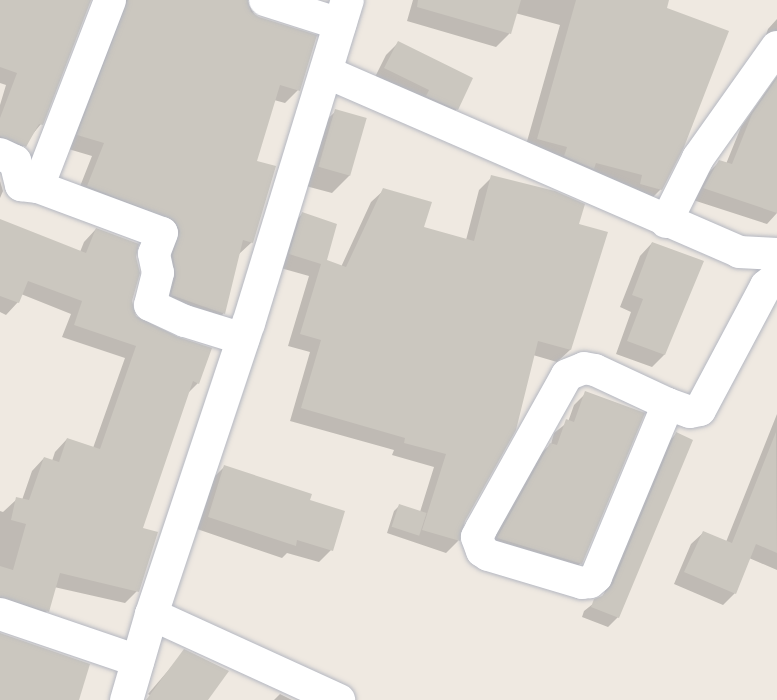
<!DOCTYPE html>
<style>
body{margin:0}
#map{position:relative;width:777px;height:700px;overflow:hidden;background:#efe9e1;font-family:Overpass,sans-serif}
div>[style]{position:absolute}
[style*='--x']{left:calc(var(--x)*1px);top:calc(var(--y)*1px);width:calc(var(--w)*1px);rotate:calc(var(--a)*1deg)}
.shadow>*{inset:0;background:#0003}
.building>*{inset:0;background:#cbc7bf;transform-origin:0 0}
.roads{filter:drop-shadow(0 0 2px #b4b7c1) drop-shadow(0 0 2px #b4b7c1)}
.minor>*{height:32px;margin:-16px;padding:0 16px;transform-origin:16px;border-radius:16px;background:#fff}
.tertiary>*{height:33px;margin:-16.5px;padding:0 16.5px;transform-origin:16.5px;border-radius:16.5px;background:#fff}
span{translate:-50% -50%;white-space:nowrap;text-align:center;line-height:1.15;-webkit-text-stroke:5px #fff;paint-order:stroke}
</style>
<div id="map">
<div class="shadow">
<i style="clip-path:polygon(0 0,89px 0,41px 124px,13px 158px,0 153px,0 105px,6px 85px,0 83px)"></i>
<i style="clip-path:polygon(124px 0,246px 0,298px 90px,285px 103px,274px 100px,255px 162px,252px 242px,238px 255px,223px 314px,210px 326px,159px 308px,168px 244px,75px 199px,92px 156px,65px 148px)"></i>
<i style="clip-path:polygon(413px 0,668px 0,665px 9px,661px 189px,647px 203px,524px 152px,560px 25px,515px 13px,509px 34px,496px 47px,407px 21px)"></i>
<i style="clip-path:polygon(777px 19px,777px 44px,764px 41px,768px 29px)"></i>
<i style="clip-path:polygon(398px 43px,457px 109px,444px 121px,373px 81px,386px 55px)"></i>
<i style="clip-path:polygon(777px 76px,777px 213px,767px 224px,693px 200px,708px 173px,719px 162px,726px 164px,741px 127px)"></i>
<i style="clip-path:polygon(336px 111px,350px 175px,332px 193px,302px 185px,318px 128px)"></i>
<i style="clip-path:polygon(492px 177px,578px 225px,606px 233px,570px 350px,557px 362px,533px 355px,463px 520px,458px 541px,446px 553px,387px 533px,394px 511px,400px 505px,420px 512px,434px 467px,392px 455px,394px 450px,290px 421px,310px 352px,288px 346px,309px 276px,277px 267px,289px 227px,302px 214px,325px 261px,341px 267px,371px 202px,384px 190px,423px 228px,466px 240px,479px 190px)"></i>
<i style="clip-path:polygon(0 181px,3px 191px,0 198px)"></i>
<i style="clip-path:polygon(0 224px,80px 252px,84px 242px,96px 229px,131px 301px,135px 318px,198px 383px,187px 394px,141px 529px,137px 591px,125px 603px,54px 587px,47px 611px,35px 623px,0 613px,0 511px,3px 512px,17px 499px,22px 500px,32px 471px,44px 458px,52px 461px,55px 452px,67px 439px,93px 448px,125px 358px,62px 337px,71px 314px,21px 294px,18px 302px,6px 315px,0 312px)"></i>
<i style="clip-path:polygon(652px 243px,702px 262px,664px 355px,652px 367px,616px 354px,631px 312px,620px 307px,640px 256px)"></i>
<i style="clip-path:polygon(586px 393px,581px 563px,568px 575px,486px 551px,538px 456px,551px 444px,554px 433px,568px 422px,574px 405px)"></i>
<i style="clip-path:polygon(777px 414px,777px 570px,749px 558px,735px 593px,723px 605px,674px 584px,691px 544px,704px 532px,726px 542px)"></i>
<i style="clip-path:polygon(676px 434px,618px 617px,608px 627px,582px 617px,584px 611px,603px 596px,666px 444px)"></i>
<i style="clip-path:polygon(225px 466px,331px 550px,319px 562px,287px 553px,282px 558px,197px 529px,212px 479px)"></i>
<i style="clip-path:polygon(185px 651px,206px 700px,157px 700px,148px 694px)"></i>
<i style="clip-path:polygon(280px 694px,292px 700px,274px 700px)"></i>
</div>
<div class="building">
<i style="clip-path:polygon(0 0,91px 0,43px 125px,39px 124px,26px 147px,0 136px,0 118px,17px 73px,0 67px)"></i>
<i style="clip-path:polygon(128px 0,248px 0,251px 12px,259px 17px,317px 35px,300px 91px,280px 85px,257px 161px,276px 166px,253px 243px,243px 240px,225px 314px,171px 295px,176px 277px,173px 255px,180px 231px,175px 221px,87px 186px,104px 143px,77px 135px)"></i>
<i style="clip-path:polygon(418px 0,521px 0,511px 34px,417px 7px)"></i>
<i style="clip-path:polygon(576px 0,669px 0,667px 8px,729px 31px,684px 147px,662px 190px,640px 184px,642px 175px,596px 163px,594px 169px,564px 156px,567px 147px,537px 139px)"></i>
<i style="clip-path:polygon(398px 41px,473px 78px,458px 110px,426px 96px,429px 90px,384px 68px)"></i>
<i style="clip-path:polygon(777px 78px,777px 213px,703px 188px,719px 160px,732px 164px,752px 114px)"></i>
<i style="left:335px;top:109px;width:33px;height:60px;rotate:16deg"></i>
<i style="clip-path:polygon(491px 175px,555px 191px,585px 204px,579px 224px,608px 232px,571px 350px,538px 341px,516px 430px,465px 521px,460px 541px,422px 530px,446px 454px,404px 443px,405px 438px,301px 408px,321px 340px,300px 334px,321px 264px,289px 254px,302px 212px,337px 224px,327px 260px,346px 267px,383px 188px,432px 202px,424px 227px,474px 241px)"></i>
<i style="clip-path:polygon(0 219px,86px 253px,96px 228px,139px 244px,136px 257px,140px 273px,132px 301px,136px 316px,178px 337px,212px 348px,199px 384px,193px 381px,143px 528px,158px 532px,139px 592px,60px 573px,49px 612px,0 597px,0 566px,13px 570px,26px 524px,11px 520px,16px 497px,29px 500px,44px 457px,59px 462px,67px 438px,100px 449px,136px 346px,74px 325px,82px 301px,28px 281px,19px 303px,0 296px)"></i>
<i style="clip-path:polygon(652px 242px,704px 261px,665px 355px,627px 341px,643px 299px,632px 295px)"></i>
<i style="clip-path:polygon(585px 391px,645px 413px,582px 564px,497px 538px,550px 443px,557px 445px,566px 419px,574px 422px)"></i>
<i style="clip-path:polygon(676px 432px,693px 440px,619px 618px,591px 607px,594px 599px,602px 596px,613px 584px)"></i>
<i style="clip-path:polygon(776px 432px,777px 553px,756px 544px,736px 594px,684px 572px,703px 531px,732px 543px)"></i>
<i style="clip-path:polygon(224px 465px,312px 494px,310px 500px,345px 511px,333px 551px,297px 540px,296px 546px,208px 517px)"></i>
<i style="left:399px;top:504px;width:29px;height:24px;rotate:18deg"></i>
<i style="clip-path:polygon(0 633px,90px 664px,79px 700px,0 700px)"></i>
<i style="clip-path:polygon(184px 649px,229px 671px,208px 700px,146px 700px)"></i>
</div>
<div class="roads">
<div class="minor">
<i style="--x:265;--y:0;--w:79;--a:17.7"></i>
<i style="--x:326;--y:72;--w:451;--a:23.5"></i>
<i style="--x:739;--y:252;--w:38;--a:3"></i>
<i style="--x:0;--y:154;--w:17;--a:25"></i>
<i style="--x:15;--y:161;--w:25;--a:76"></i>
<i style="--x:21;--y:185;--w:17;--a:7"></i>
<i style="--x:38;--y:187;--w:132;--a:20.4"></i>
<i style="--x:162;--y:233;--w:22;--a:111"></i>
<i style="--x:154;--y:254;--w:19;--a:78"></i>
<i style="--x:158;--y:273;--w:33;--a:104"></i>
<i style="--x:150;--y:305;--w:38;--a:25"></i>
<i style="--x:185;--y:321;--w:61;--a:17.2"></i>
<i style="--x:38;--y:187;--w:200;--a:-68.9"></i>
<i style="--x:666;--y:222;--w:72;--a:-63.4"></i>
<i style="--x:698;--y:158;--w:136;--a:-54.6"></i>
<i style="--x:668;--y:404;--w:187;--a:112.6"></i>
<i style="--x:596;--y:577;--w:8;--a:140"></i>
<i style="--x:590;--y:582;--w:8;--a:173"></i>
<i style="--x:582;--y:583;--w:98;--a:-163.4"></i>
<i style="--x:488;--y:555;--w:7;--a:-146"></i>
<i style="--x:482;--y:551;--w:15;--a:-110"></i>
<i style="--x:477;--y:537;--w:9;--a:-63"></i>
<i style="--x:481;--y:529;--w:176;--a:-60.8"></i>
<i style="--x:567;--y:375;--w:18;--a:-22"></i>
<i style="--x:584;--y:368;--w:11;--a:10"></i>
<i style="--x:595;--y:370;--w:81;--a:25"></i>
<i style="--x:668;--y:404;--w:23;--a:20"></i>
<i style="--x:690;--y:412;--w:10;--a:-11"></i>
<i style="--x:700;--y:410;--w:140;--a:-62"></i>
<i style="--x:766;--y:286;--w:14;--a:-39"></i>
<i style="--x:0;--y:614;--w:146;--a:18.8"></i>
<i style="--x:151;--y:614;--w:207;--a:24.6"></i>
</div>
<div class="tertiary">
<i style="--x:126;--y:700;--w:90;--a:-73.8"></i>
<i style="--x:151;--y:614;--w:307;--a:-71.6"></i>
<i style="--x:248;--y:323;--w:338;--a:-73"></i>
</div>
</div>
</div>
